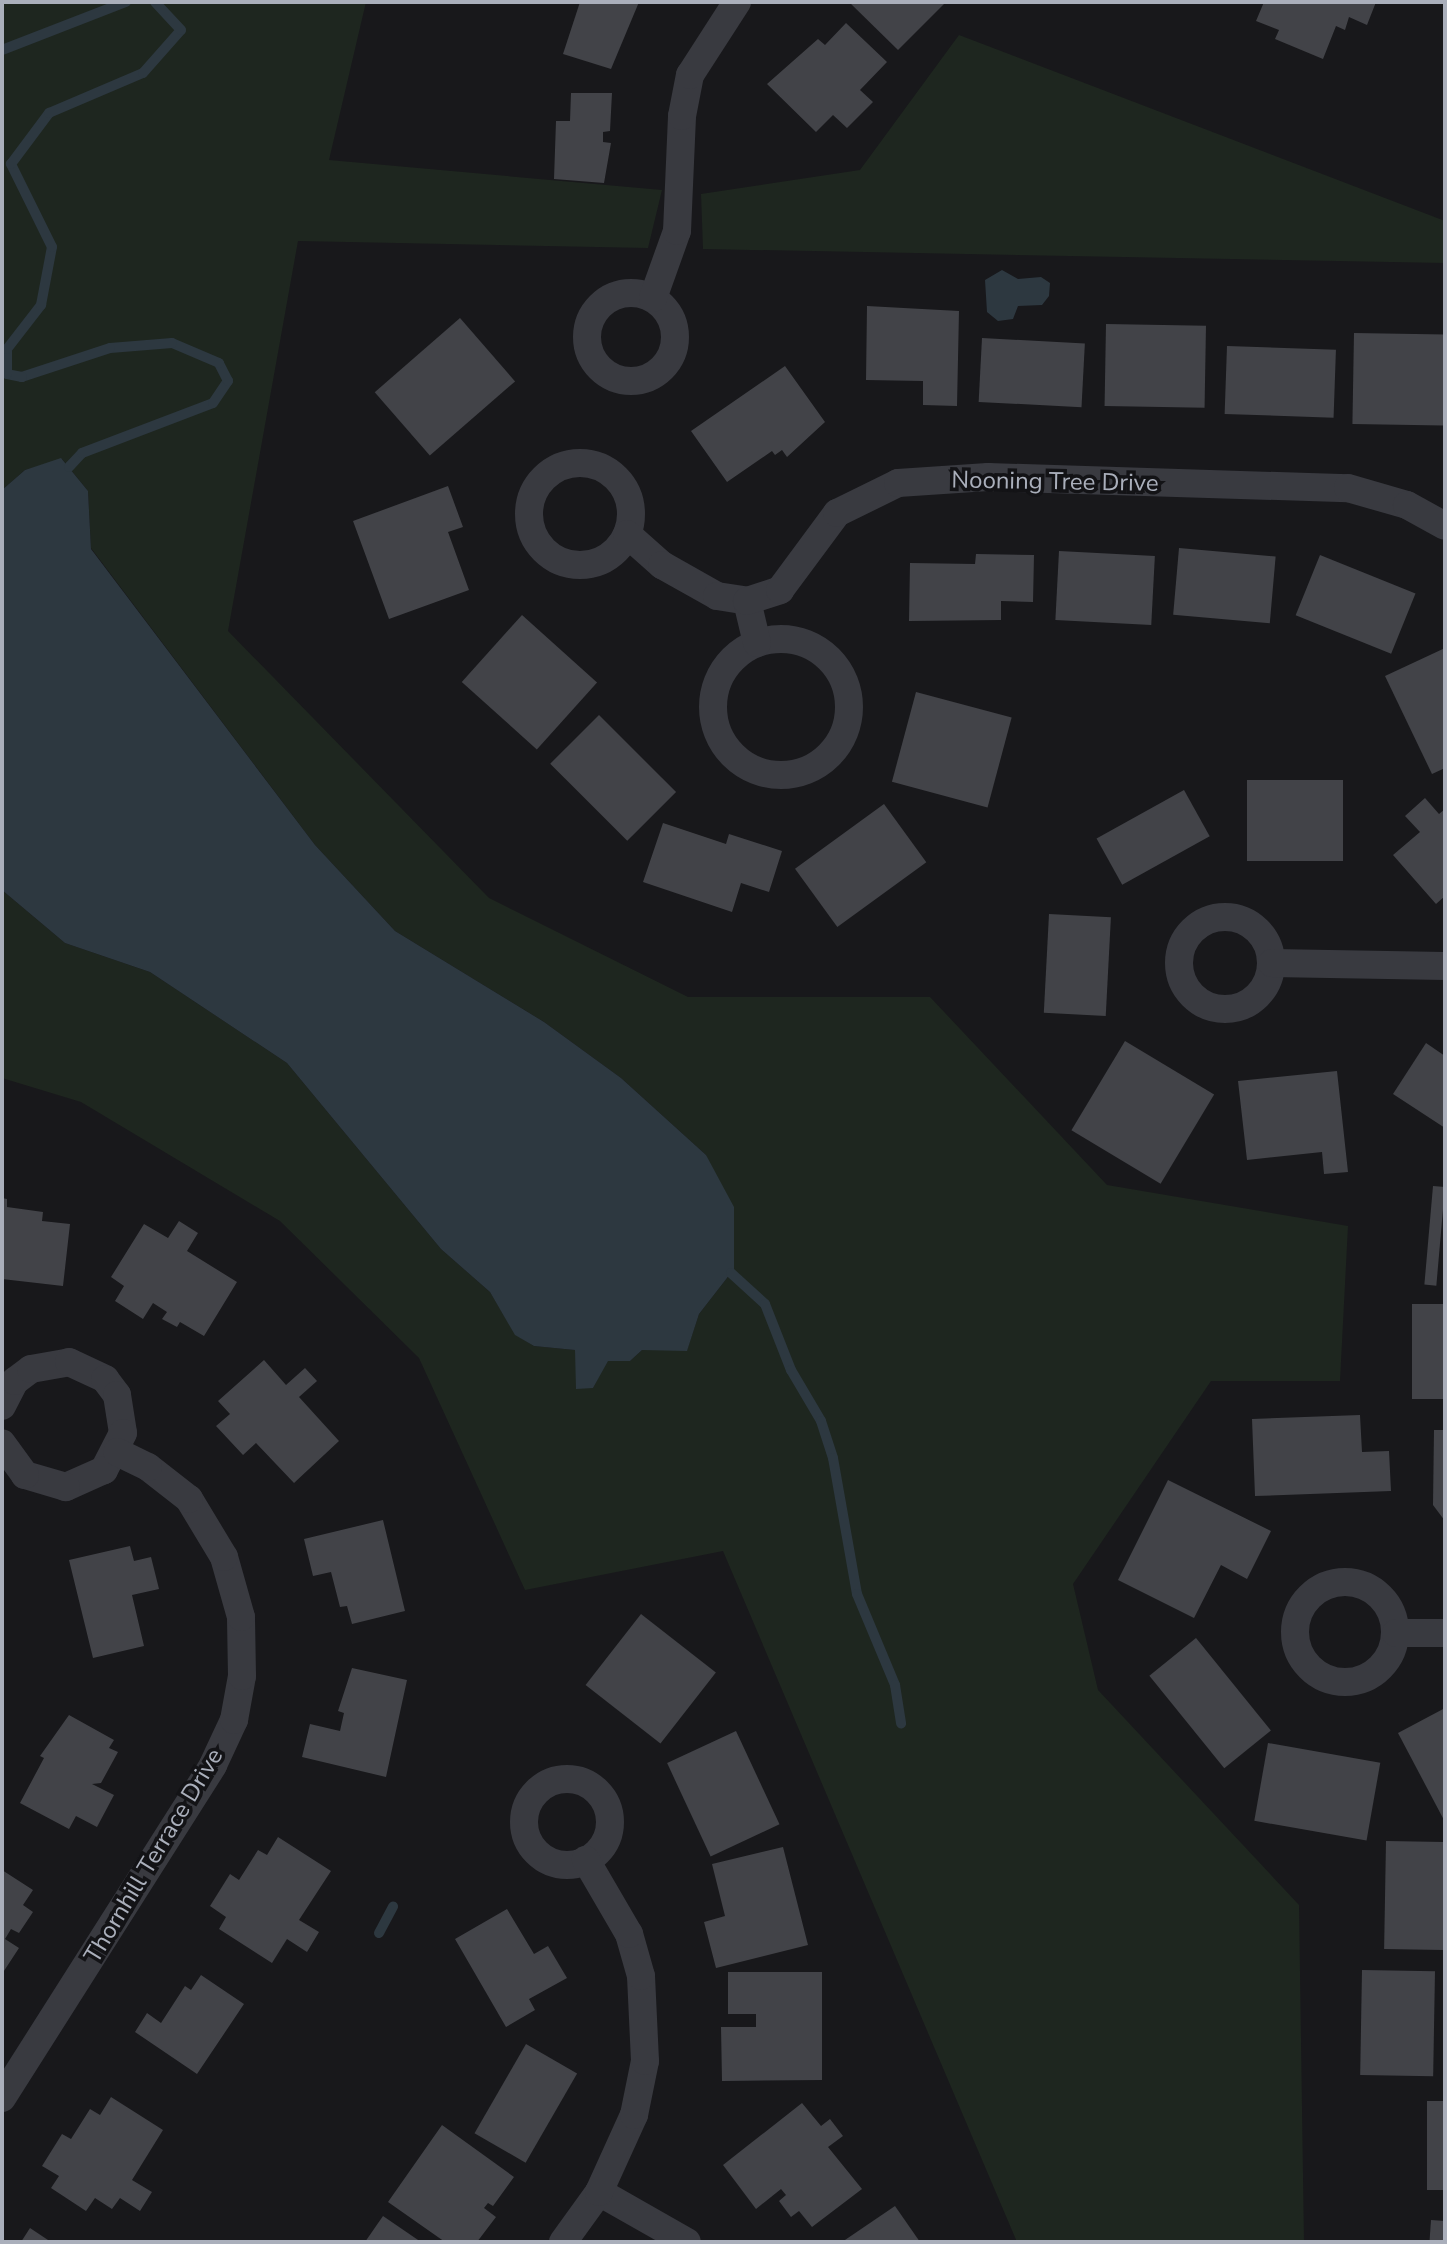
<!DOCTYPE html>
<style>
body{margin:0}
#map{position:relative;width:1447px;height:2244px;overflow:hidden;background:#18181b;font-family:"Nunito Sans",sans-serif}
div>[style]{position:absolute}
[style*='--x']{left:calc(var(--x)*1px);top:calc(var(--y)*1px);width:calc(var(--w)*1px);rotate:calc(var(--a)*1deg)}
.green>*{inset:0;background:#1e261f}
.water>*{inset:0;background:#2d3840}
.stream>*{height:10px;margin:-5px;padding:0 5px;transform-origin:5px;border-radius:5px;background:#2d3840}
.building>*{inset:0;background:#424348;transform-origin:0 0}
.minor>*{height:28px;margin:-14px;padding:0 14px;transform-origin:14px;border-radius:14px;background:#393a40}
.minor>.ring{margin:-14px;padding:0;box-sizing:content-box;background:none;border:28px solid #393a40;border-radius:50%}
span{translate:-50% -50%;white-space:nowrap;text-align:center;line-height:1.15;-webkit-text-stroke:7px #131316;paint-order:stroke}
.street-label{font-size:24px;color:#aaafbb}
.frame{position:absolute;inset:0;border:4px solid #aaafbb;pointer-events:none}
</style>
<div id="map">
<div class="green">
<i style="clip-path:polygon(2px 2px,366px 2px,329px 160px,662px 190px,648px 248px,298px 241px,228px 631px,489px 898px,688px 997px,930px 997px,1107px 1185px,1348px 1226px,1340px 1381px,1211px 1381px,1073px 1584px,1098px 1690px,1299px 1905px,1304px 2242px,1017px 2242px,723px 1551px,525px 1590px,419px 1358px,280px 1221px,81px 1102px,2px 1078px,2px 890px,65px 943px,150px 972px,287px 1063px,441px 1249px,490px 1292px,516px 1335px,534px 1346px,575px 1350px,593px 1388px,607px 1361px,630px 1361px,642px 1350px,687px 1350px,699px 1314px,734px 1269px,706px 1155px,621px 1078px,544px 1022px,395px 931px,315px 845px,91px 548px,88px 491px,62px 459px,25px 470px,2px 490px)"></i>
<i style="clip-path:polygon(959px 35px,1445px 221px,1445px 263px,703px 249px,701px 194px,860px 170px)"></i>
</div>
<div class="water">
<i style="clip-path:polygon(1002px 270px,1018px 279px,1041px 277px,1050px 283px,1049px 296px,1042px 305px,1018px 306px,1013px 319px,998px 321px,987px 312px,985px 280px)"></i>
<i style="clip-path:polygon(61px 458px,88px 491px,91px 549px,315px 845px,395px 931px,544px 1022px,621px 1078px,706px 1155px,734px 1207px,734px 1269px,699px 1314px,687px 1351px,642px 1350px,630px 1361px,608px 1361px,593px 1388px,576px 1389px,575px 1350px,534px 1346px,515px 1335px,490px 1292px,441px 1249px,287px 1063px,150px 972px,65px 943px,2px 890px,2px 490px,25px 470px)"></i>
</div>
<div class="stream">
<i style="--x:2;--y:50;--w:133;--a:-21.2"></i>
<i style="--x:69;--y:467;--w:19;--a:-47"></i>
<i style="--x:82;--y:453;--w:140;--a:-20.9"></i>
<i style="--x:213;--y:403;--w:27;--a:-56"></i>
<i style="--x:228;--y:381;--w:20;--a:-117"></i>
<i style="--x:219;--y:363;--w:51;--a:-156.9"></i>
<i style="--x:172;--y:343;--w:62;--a:175.4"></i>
<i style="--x:110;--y:348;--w:93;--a:161.8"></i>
<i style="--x:22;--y:377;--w:15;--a:-169"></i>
<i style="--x:7;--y:374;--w:25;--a:-90"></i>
<i style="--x:7;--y:349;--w:56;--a:-52.3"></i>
<i style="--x:41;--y:305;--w:59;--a:-79.3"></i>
<i style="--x:52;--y:247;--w:93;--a:-116.3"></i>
<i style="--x:11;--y:164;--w:64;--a:-53.3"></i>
<i style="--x:49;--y:113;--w:102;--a:-23.1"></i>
<i style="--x:143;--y:73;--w:57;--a:-48.5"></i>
<i style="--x:181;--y:30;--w:38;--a:-133"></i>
<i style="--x:731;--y:1273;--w:46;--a:42.4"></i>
<i style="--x:765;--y:1304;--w:71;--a:68.5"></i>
<i style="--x:791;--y:1370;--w:59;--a:59.5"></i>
<i style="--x:821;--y:1421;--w:39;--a:72"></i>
<i style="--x:833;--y:1458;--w:138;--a:80"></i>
<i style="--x:857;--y:1594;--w:99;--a:67.3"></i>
<i style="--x:895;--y:1685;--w:39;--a:81"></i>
<i style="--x:379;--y:1933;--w:30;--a:-62"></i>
</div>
<div class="building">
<i style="clip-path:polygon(580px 2px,639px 2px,611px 69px,563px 54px)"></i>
<i style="clip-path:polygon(849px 2px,946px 2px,898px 50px)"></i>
<i style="clip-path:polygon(1264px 2px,1376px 2px,1367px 25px,1349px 17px,1345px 30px,1336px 26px,1323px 59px,1275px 39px,1279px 30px,1256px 21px)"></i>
<i style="clip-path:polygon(846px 23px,887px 62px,860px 90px,873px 102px,847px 128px,833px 115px,816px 132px,767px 84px,818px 39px,825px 45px)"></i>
<i style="clip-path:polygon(571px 93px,612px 93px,610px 131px,603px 132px,603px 142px,611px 143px,604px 183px,554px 179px,556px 121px,570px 121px)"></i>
<i style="clip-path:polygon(867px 306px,959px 311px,957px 406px,923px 405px,923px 381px,866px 380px)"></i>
<i style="left:460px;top:318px;width:84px;height:113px;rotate:49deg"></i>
<i style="left:1106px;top:324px;width:100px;height:82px;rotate:1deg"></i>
<i style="left:1354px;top:333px;width:91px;height:91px;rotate:1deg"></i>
<i style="left:982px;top:338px;width:103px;height:64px;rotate:3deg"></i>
<i style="left:1227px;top:346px;width:109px;height:68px;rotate:2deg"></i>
<i style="clip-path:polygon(785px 366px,825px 422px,787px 457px,782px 450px,775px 455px,772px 451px,727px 482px,691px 431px)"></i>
<i style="clip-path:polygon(448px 486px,463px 527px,448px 532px,469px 590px,389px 619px,353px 521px)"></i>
<i style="left:1179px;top:548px;width:97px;height:67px;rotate:5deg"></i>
<i style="left:1059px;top:551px;width:96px;height:69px;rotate:3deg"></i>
<i style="clip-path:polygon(976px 554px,1034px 555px,1033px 602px,1001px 601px,1001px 620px,909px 621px,910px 563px,975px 564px)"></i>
<i style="left:1320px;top:555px;width:103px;height:65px;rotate:22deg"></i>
<i style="left:522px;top:615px;width:101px;height:90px;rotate:42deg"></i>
<i style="clip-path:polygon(1445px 648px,1445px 768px,1432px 774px,1385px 676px)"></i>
<i style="left:916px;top:692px;width:99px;height:93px;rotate:15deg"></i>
<i style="left:599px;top:715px;width:109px;height:69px;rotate:45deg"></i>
<i style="left:1247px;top:780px;width:96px;height:81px"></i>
<i style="left:1184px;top:790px;width:53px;height:100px;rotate:61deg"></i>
<i style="clip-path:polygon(1425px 798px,1439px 814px,1445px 809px,1445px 896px,1436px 904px,1393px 855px,1420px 832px,1405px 816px)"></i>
<i style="left:884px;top:804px;width:72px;height:110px;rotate:54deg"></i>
<i style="clip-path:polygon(663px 823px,726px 844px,729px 834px,782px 851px,769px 892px,741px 883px,732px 912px,643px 882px)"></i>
<i style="left:1049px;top:914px;width:62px;height:99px;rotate:3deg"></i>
<i style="left:1125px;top:1041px;width:104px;height:104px;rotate:31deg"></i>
<i style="clip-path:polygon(1426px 1043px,1445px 1056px,1445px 1128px,1393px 1094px)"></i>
<i style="clip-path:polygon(1337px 1071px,1348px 1172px,1324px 1174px,1322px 1152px,1247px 1160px,1238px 1081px)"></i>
<i style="left:1433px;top:1186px;width:12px;height:99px;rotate:5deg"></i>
<i style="clip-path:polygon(2px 1198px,7px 1199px,7px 1207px,43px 1212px,42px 1221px,70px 1224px,63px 1286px,2px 1279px)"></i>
<i style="clip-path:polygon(179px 1221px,198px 1233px,187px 1251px,237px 1282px,204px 1336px,180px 1322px,177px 1327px,162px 1319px,167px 1312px,153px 1303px,143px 1319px,115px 1301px,124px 1286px,111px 1277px,144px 1224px,168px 1238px)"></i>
<i style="left:1412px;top:1304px;width:33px;height:95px"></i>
<i style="clip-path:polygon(264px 1360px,286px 1385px,305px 1368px,317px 1381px,299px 1397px,339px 1441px,294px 1483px,256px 1443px,243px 1455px,216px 1426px,230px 1414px,218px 1401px)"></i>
<i style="clip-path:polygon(1360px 1415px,1362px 1452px,1389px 1451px,1391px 1491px,1255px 1496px,1252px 1419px)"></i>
<i style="clip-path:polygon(1434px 1430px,1445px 1430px,1445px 1521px,1433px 1505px)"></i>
<i style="clip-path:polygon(1168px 1480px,1271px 1531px,1247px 1579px,1221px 1565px,1194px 1618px,1118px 1580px)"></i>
<i style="clip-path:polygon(383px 1520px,405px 1611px,352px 1624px,347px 1606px,340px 1607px,331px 1572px,313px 1576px,304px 1539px)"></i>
<i style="clip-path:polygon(130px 1546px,134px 1561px,151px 1557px,159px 1589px,132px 1595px,144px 1646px,93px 1658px,69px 1560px)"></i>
<i style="left:641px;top:1614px;width:95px;height:90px;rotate:38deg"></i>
<i style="left:1196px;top:1638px;width:119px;height:60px;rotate:51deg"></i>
<i style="clip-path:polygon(352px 1668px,407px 1680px,386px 1777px,302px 1757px,310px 1724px,340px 1731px,344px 1713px,338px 1711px)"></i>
<i style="clip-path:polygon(1445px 1708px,1445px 1822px,1398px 1733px)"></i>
<i style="clip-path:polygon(69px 1715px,114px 1740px,109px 1748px,118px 1752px,101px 1783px,92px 1784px,114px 1795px,97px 1827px,76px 1816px,69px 1829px,20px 1803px,44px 1758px,40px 1756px)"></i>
<i style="left:736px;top:1731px;width:103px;height:76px;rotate:65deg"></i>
<i style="left:1268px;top:1743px;width:114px;height:79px;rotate:10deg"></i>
<i style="clip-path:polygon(278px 1837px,331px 1871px,299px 1920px,319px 1932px,307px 1952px,287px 1939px,272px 1963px,219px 1929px,226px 1917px,210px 1906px,230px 1874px,239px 1880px,258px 1850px,267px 1855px)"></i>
<i style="left:1386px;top:1841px;width:59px;height:108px;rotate:1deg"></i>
<i style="clip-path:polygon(783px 1847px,808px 1945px,716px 1968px,704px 1922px,725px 1916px,712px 1864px)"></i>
<i style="clip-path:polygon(2px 1870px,33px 1890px,23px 1905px,33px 1912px,19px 1933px,11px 1929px,5px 1939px,19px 1948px,2px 1974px)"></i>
<i style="clip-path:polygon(507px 1909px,534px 1954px,548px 1946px,567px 1978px,529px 1999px,535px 2010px,506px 2027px,455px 1939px)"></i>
<i style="left:1362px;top:1970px;width:73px;height:105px;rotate:1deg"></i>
<i style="clip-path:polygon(728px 1972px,822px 1972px,822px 2080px,722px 2081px,721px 2027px,756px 2027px,756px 2014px,728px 2014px)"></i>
<i style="clip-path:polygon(201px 1975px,244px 2004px,197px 2074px,135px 2032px,147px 2013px,161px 2023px,185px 1986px,191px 1990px)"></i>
<i style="left:526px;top:2044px;width:59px;height:103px;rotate:30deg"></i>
<i style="clip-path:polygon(111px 2097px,163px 2130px,132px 2180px,152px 2192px,140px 2211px,120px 2198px,112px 2209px,95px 2198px,86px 2211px,51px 2188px,59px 2176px,42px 2166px,62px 2134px,71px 2139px,90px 2109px,100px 2115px)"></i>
<i style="left:1427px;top:2101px;width:18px;height:89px"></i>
<i style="clip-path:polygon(802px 2103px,821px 2126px,830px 2119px,843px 2136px,828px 2147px,862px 2189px,812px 2227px,799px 2211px,791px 2217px,779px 2201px,786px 2195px,781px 2189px,756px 2209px,723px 2165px)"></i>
<i style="clip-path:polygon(442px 2125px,514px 2177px,493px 2206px,488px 2203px,484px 2208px,496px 2217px,477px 2242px,445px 2242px,388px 2202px)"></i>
<i style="clip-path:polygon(895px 2206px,920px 2242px,842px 2242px)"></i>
<i style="clip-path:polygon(383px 2216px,421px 2242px,365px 2242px)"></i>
<i style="left:1431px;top:2220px;width:14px;height:22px;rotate:4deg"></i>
<i style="clip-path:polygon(30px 2228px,51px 2242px,21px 2242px)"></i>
</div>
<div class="minor">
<i class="ring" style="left:587px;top:293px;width:60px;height:60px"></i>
<i style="--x:653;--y:298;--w:71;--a:-70.3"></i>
<i style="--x:677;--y:231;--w:115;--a:-87.5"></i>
<i style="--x:682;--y:116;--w:42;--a:-79"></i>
<i style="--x:690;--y:75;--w:87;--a:-57.2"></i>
<i class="ring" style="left:529px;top:463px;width:74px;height:74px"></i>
<i style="--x:627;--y:534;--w:47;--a:41.5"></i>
<i style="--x:662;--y:565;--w:63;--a:29.4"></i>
<i style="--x:717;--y:596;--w:30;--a:9"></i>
<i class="ring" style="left:713px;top:639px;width:108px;height:108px"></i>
<i style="--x:757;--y:643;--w:43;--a:-103.4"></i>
<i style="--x:747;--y:601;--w:35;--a:-18"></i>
<i style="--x:780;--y:590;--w:96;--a:-53.5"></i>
<i style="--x:837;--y:513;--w:68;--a:-26.2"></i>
<i style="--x:898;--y:483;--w:90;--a:-3.8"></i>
<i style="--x:988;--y:477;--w:360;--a:1.8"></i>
<i style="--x:1348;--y:488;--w:61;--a:16.1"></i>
<i style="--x:1407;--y:505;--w:43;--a:28.9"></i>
<i class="ring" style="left:1179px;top:917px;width:64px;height:64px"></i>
<i style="--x:1272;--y:963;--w:173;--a:1"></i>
<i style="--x:2;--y:1406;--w:28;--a:-63"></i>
<i style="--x:15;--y:1381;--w:20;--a:-37"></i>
<i style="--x:31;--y:1369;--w:39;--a:-10"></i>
<i style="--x:69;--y:1362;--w:40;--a:25"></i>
<i style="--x:105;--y:1379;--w:20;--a:53"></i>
<i style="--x:117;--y:1395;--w:38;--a:81"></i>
<i style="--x:123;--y:1433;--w:42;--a:117.2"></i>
<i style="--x:104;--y:1470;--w:42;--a:155.9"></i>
<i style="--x:66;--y:1487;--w:43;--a:-163.7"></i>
<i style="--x:25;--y:1475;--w:39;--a:-126"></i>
<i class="ring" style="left:1295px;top:1582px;width:72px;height:72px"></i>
<i style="--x:1396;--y:1633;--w:49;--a:0"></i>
<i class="ring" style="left:524px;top:1779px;width:58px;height:58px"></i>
<i style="--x:2;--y:2098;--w:394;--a:-57.6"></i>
<i style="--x:213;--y:1765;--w:50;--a:-65"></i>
<i style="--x:234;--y:1720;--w:45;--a:-79.7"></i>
<i style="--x:242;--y:1676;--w:59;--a:-91"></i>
<i style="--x:241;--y:1617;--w:62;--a:-105.8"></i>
<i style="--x:224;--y:1557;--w:68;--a:-121.1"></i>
<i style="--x:189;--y:1499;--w:52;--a:-142"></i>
<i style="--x:148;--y:1467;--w:34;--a:-154"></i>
<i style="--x:599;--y:2192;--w:101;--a:29.6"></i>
<i style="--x:563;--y:2242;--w:62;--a:-54.2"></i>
<i style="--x:599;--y:2192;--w:85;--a:-65.6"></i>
<i style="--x:634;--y:2115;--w:55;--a:-78.5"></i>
<i style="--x:645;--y:2061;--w:85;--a:-92.7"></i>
<i style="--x:641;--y:1976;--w:44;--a:-105.9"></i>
<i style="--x:629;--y:1934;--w:86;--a:-120.2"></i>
</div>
<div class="street-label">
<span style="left:1055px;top:482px;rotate:1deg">Nooning Tree Drive</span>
<span style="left:154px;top:1856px;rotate:-59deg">Thornhill Terrace Drive</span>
</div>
<div class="frame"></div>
</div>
